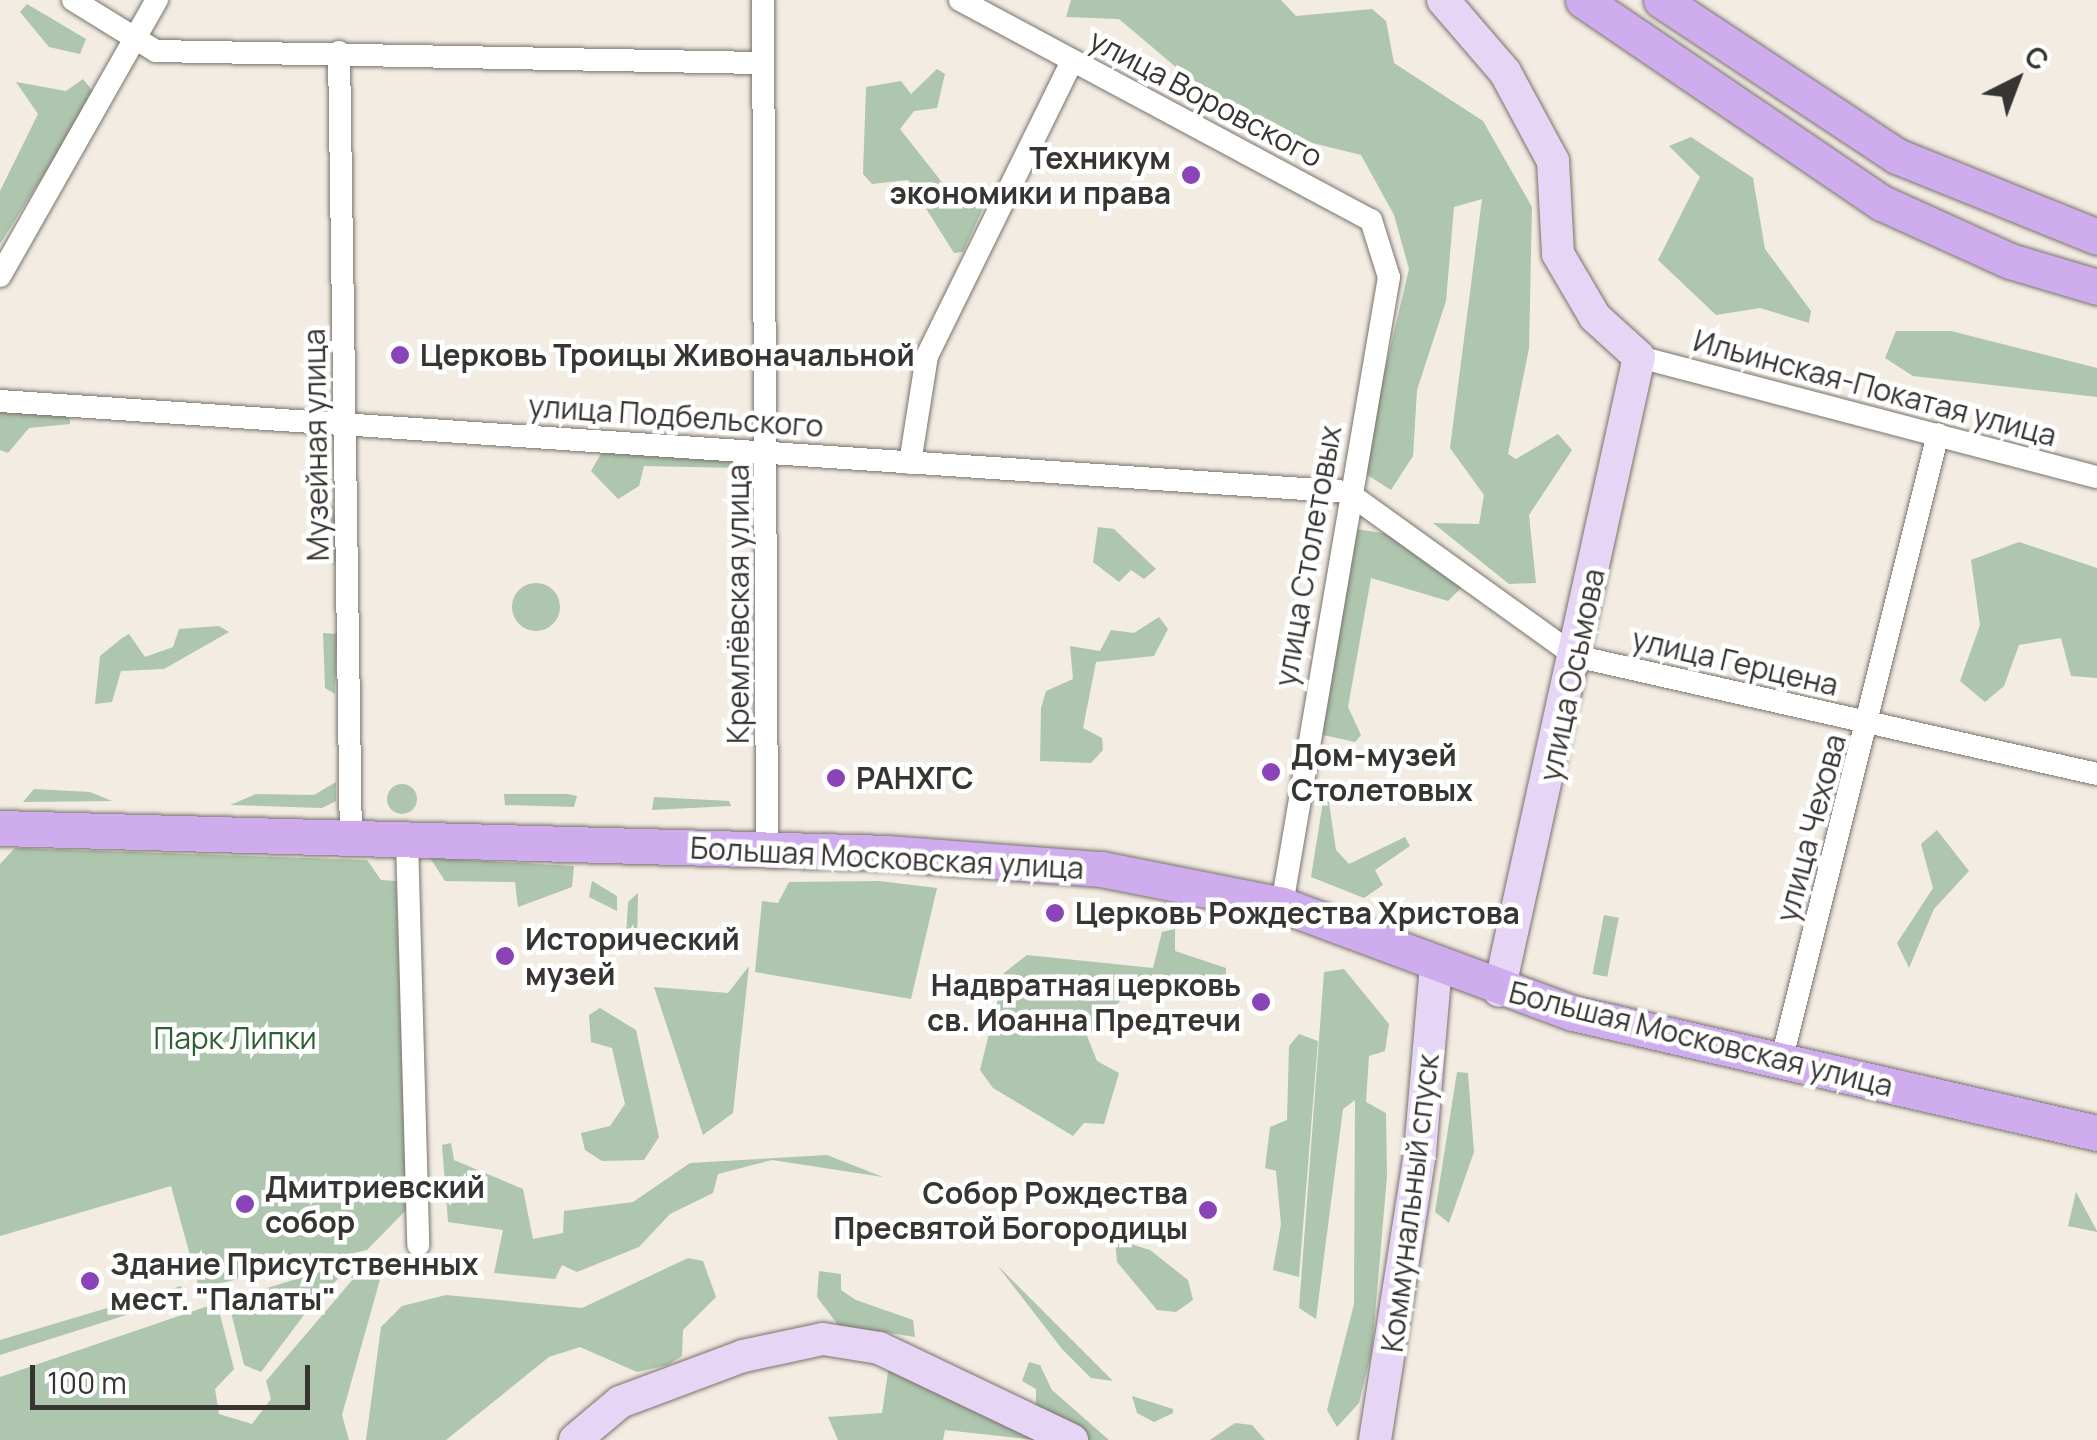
<!DOCTYPE html>
<meta charset="utf-8">
<style>
body{margin:0}
#map{position:relative;width:2097px;height:1440px;overflow:hidden;background:#f2ece3;font-family:Manrope,sans-serif}
div>[style]{position:absolute}
[style*='--x']{left:calc(var(--x)*1px);top:calc(var(--y)*1px);width:calc(var(--w)*1px);rotate:calc(var(--a)*1deg)}
.green>*{inset:0;background:#aec5ae;transform-origin:0 0}
.round{border-radius:50%}
.roads{filter:drop-shadow(0 0 2px #78736b) drop-shadow(0 0 2px #78736b)}
.street>*{height:22px;margin:-11px;padding:0 11px;transform-origin:11px;border-radius:11px;background:#fff}
.secondary>*{height:32px;margin:-16px;padding:0 16px;transform-origin:16px;border-radius:16px;background:#e7d5f6}
.primary>*{height:35px;margin:-17.5px;padding:0 17.5px;transform-origin:17.5px;border-radius:17.5px;background:#ceaced}
.dots>*{width:28px;height:28px;translate:-50% -50%;box-sizing:border-box;border:5px solid #fff;border-radius:50%}
span{translate:-50% -50%;white-space:nowrap;text-align:center;line-height:1.15;-webkit-text-stroke:9px #fff;paint-order:stroke}
.street-label{font-size:30px;color:#373532}
.poi-label{font-size:30px;color:#373532;font-weight:700}
.right{translate:-100% -50%;text-align:right}
.left{translate:0 -50%;text-align:left}
.park-label{font-size:30px;color:#2e5f33}
.north{position:absolute;left:1967px;top:30px;width:100px;height:100px;-webkit-text-stroke:8px #fff;paint-order:stroke;rotate:42deg;font-size:28px;font-weight:700;line-height:40px;text-align:center;color:#373532}
.north::after{content:'';display:block;margin:auto;width:35px;height:45px;background:#373532;clip-path:polygon(50% 0,100% 100%,50% 72%,0 100%)}
.scale{position:absolute;left:30px;top:1365px;width:280px;height:45px;box-sizing:border-box;border:5px solid #373532;border-top:0;padding-left:12px;font-size:30px;line-height:35px;white-space:nowrap;color:#373532;-webkit-text-stroke:8px #fff;paint-order:stroke}
</style>
<div id="map">
<div class="green">
<i style="clip-path:polygon(1071px 0,1281px 0,1296px 16px,1372px 9px,1386px 21px,1394px 63px,1483px 121px,1532px 207px,1529px 348px,1508px 454px,1516px 459px,1558px 434px,1572px 450px,1529px 515px,1536px 583px,1509px 584px,1433px 523px,1479px 524px,1484px 495px,1450px 448px,1482px 199px,1454px 207px,1446px 301px,1417px 390px,1413px 456px,1391px 490px,1361px 471px,1409px 269px,1394px 215px,1361px 155px,1284px 136px,1184px 74px,1119px 19px,1066px 17px)"></i>
<i style="clip-path:polygon(27px 4px,86px 39px,80px 54px,49px 47px,20px 12px)"></i>
<i style="clip-path:polygon(937px 69px,945px 74px,937px 108px,914px 111px,900px 129px,952px 195px,986px 202px,963px 252px,954px 253px,908px 180px,872px 184px,863px 174px,866px 87px,901px 81px,911px 94px)"></i>
<i style="clip-path:polygon(83px 79px,95px 94px,0 244px,0 191px,38px 114px,16px 82px,66px 91px)"></i>
<i style="clip-path:polygon(1691px 137px,1753px 178px,1765px 249px,1811px 311px,1809px 323px,1760px 308px,1716px 315px,1658px 260px,1700px 177px,1669px 146px)"></i>
<i style="clip-path:polygon(1896px 331px,1951px 331px,2097px 368px,2097px 397px,1913px 376px,1885px 358px)"></i>
<i style="clip-path:polygon(0 411px,69px 413px,70px 424px,29px 428px,8px 453px,0 450px)"></i>
<i style="clip-path:polygon(606px 445px,749px 455px,740px 468px,644px 466px,639px 486px,618px 499px,591px 471px)"></i>
<i style="clip-path:polygon(333px 505px,339px 550px,334px 566px,323px 555px,324px 508px)"></i>
<i style="clip-path:polygon(1098px 527px,1114px 529px,1156px 569px,1144px 579px,1131px 570px,1119px 582px,1093px 562px)"></i>
<i style="clip-path:polygon(1349px 528px,1395px 535px,1463px 586px,1448px 601px,1371px 578px,1348px 707px,1361px 735px,1355px 742px,1314px 733px)"></i>
<i style="clip-path:polygon(2019px 542px,2097px 568px,2097px 678px,2071px 676px,2061px 638px,2019px 645px,2004px 686px,1985px 702px,1960px 681px,1980px 625px,1971px 560px)"></i>
<i class="round" style="left:512px;top:583px;width:48px;height:48px"></i>
<i style="clip-path:polygon(1159px 617px,1168px 629px,1154px 656px,1096px 662px,1083px 728px,1102px 738px,1103px 750px,1091px 763px,1040px 761px,1041px 708px,1046px 691px,1073px 679px,1070px 646px,1100px 651px,1111px 630px,1134px 633px)"></i>
<i style="clip-path:polygon(219px 626px,229px 632px,164px 669px,121px 671px,112px 702px,95px 704px,100px 656px,122px 638px,129px 634px,145px 657px,173px 647px,179px 629px)"></i>
<i style="clip-path:polygon(323px 633px,337px 634px,335px 694px,325px 688px)"></i>
<i style="clip-path:polygon(336px 782px,336px 801px,322px 808px,230px 805px,256px 794px,314px 795px)"></i>
<i style="clip-path:polygon(1326px 783px,1336px 850px,1349px 864px,1405px 837px,1410px 846px,1375px 870px,1383px 885px,1364px 898px,1311px 877px)"></i>
<i class="round" style="left:387px;top:784px;width:30px;height:30px"></i>
<i style="clip-path:polygon(34px 789px,90px 792px,112px 801px,23px 802px)"></i>
<i style="clip-path:polygon(504px 794px,567px 794px,577px 796px,574px 807px,505px 805px)"></i>
<i style="clip-path:polygon(654px 797px,729px 801px,731px 806px,652px 810px)"></i>
<i style="clip-path:polygon(1937px 830px,1969px 871px,1934px 909px,1909px 968px,1897px 943px,1933px 888px,1921px 844px)"></i>
<i style="clip-path:polygon(15px 848px,367px 860px,381px 880px,396px 881px,407px 1209px,367px 1250px,199px 1288px,171px 1186px,0 1236px,0 864px)"></i>
<i style="clip-path:polygon(430px 858px,574px 866px,572px 887px,518px 907px,515px 882px,445px 881px)"></i>
<i style="clip-path:polygon(592px 881px,617px 896px,617px 911px,589px 897px)"></i>
<i style="clip-path:polygon(879px 881px,937px 888px,911px 999px,755px 972px,762px 901px,778px 903px,789px 882px)"></i>
<i style="clip-path:polygon(638px 893px,637px 938px,626px 938px,628px 902px)"></i>
<i style="left:1604px;top:915px;width:15px;height:60px;rotate:11deg"></i>
<i style="clip-path:polygon(1175px 929px,1175px 951px,1226px 968px,1226px 995px,1168px 980px,1137px 984px,1123px 998px,1087px 1036px,1097px 1061px,1119px 1073px,1104px 1124px,1084px 1123px,1073px 1136px,993px 1088px,980px 1070px,1004px 973px,1027px 955px,1153px 968px,1162px 932px)"></i>
<i style="clip-path:polygon(749px 966px,733px 1113px,703px 1135px,654px 987px,728px 993px)"></i>
<i style="clip-path:polygon(1344px 969px,1389px 1024px,1385px 1051px,1369px 1056px,1366px 1102px,1386px 1113px,1387px 1176px,1372px 1350px,1359px 1403px,1337px 1427px,1327px 1410px,1354px 1304px,1355px 1100px,1343px 1109px,1316px 1319px,1299px 1308px,1324px 972px)"></i>
<i style="clip-path:polygon(600px 1008px,636px 1030px,659px 1137px,644px 1160px,602px 1161px,585px 1150px,581px 1133px,610px 1126px,625px 1104px,612px 1048px,591px 1042px,589px 1015px)"></i>
<i style="clip-path:polygon(1299px 1034px,1318px 1041px,1299px 1277px,1273px 1270px,1281px 1224px,1276px 1171px,1265px 1168px,1270px 1127px,1287px 1120px,1289px 1046px)"></i>
<i style="clip-path:polygon(1457px 1072px,1468px 1073px,1474px 1152px,1449px 1223px,1435px 1212px)"></i>
<i style="clip-path:polygon(451px 1143px,454px 1160px,523px 1189px,533px 1239px,563px 1233px,564px 1211px,633px 1202px,690px 1163px,827px 1155px,883px 1177px,772px 1160px,718px 1174px,713px 1193px,670px 1214px,639px 1247px,577px 1272px,562px 1265px,555px 1279px,494px 1273px,503px 1230px,448px 1222px,442px 1145px)"></i>
<i style="clip-path:polygon(2076px 1192px,2097px 1231px,2097px 1232px,2068px 1226px)"></i>
<i style="clip-path:polygon(1115px 1239px,1150px 1250px,1188px 1280px,1193px 1300px,1176px 1312px,1157px 1310px,1117px 1262px)"></i>
<i style="clip-path:polygon(688px 1258px,703px 1261px,716px 1297px,683px 1330px,682px 1356px,668px 1365px,637px 1372px,580px 1347px,549px 1357px,446px 1440px,366px 1440px,381px 1327px,402px 1306px,446px 1295px,582px 1308px)"></i>
<i style="clip-path:polygon(342px 1265px,381px 1276px,342px 1415px,349px 1440px,0 1440px,0 1377px,217px 1303px,234px 1369px,215px 1389px,219px 1414px,252px 1424px,271px 1399px,266px 1381px,354px 1278px,342px 1275px,313px 1303px,261px 1372px,244px 1365px,228px 1300px)"></i>
<i style="clip-path:polygon(997px 1265px,1113px 1381px,1091px 1378px,1062px 1349px)"></i>
<i style="clip-path:polygon(819px 1271px,841px 1274px,841px 1290px,856px 1300px,913px 1320px,915px 1337px,838px 1325px,817px 1297px)"></i>
<i style="clip-path:polygon(181px 1286px,183px 1297px,0 1355px,0 1340px)"></i>
<i style="clip-path:polygon(1029px 1362px,1040px 1365px,1052px 1390px,1109px 1440px,1090px 1440px,1036px 1406px,1036px 1389px,1022px 1381px)"></i>
<i style="clip-path:polygon(889px 1365px,1036px 1440px,945px 1430px,943px 1440px,838px 1440px,828px 1417px,882px 1413px)"></i>
<i style="clip-path:polygon(1132px 1396px,1173px 1409px,1173px 1413px,1154px 1422px,1137px 1413px)"></i>
<i style="clip-path:polygon(1235px 1423px,1252px 1425px,1265px 1440px,1210px 1440px)"></i>
</div>
<div class="roads">
<div class="street">
<i style="--x:73;--y:0;--w:97;--a:31.6"></i>
<i style="--x:156;--y:51;--w:605;--a:1.14"></i>
<i style="--x:763;--y:0;--w:849;--a:89.73"></i>
<i style="--x:960;--y:0;--w:466;--a:28.2"></i>
<i style="--x:1371;--y:220;--w:60;--a:72.5"></i>
<i style="--x:1389;--y:277;--w:637;--a:99.67"></i>
<i style="--x:339;--y:52;--w:786;--a:89.13"></i>
<i style="--x:0;--y:276;--w:318;--a:-60.4"></i>
<i style="--x:1639;--y:357;--w:473;--a:14.7"></i>
<i style="--x:0;--y:401;--w:1350;--a:3.86"></i>
<i style="--x:1347;--y:492;--w:281;--a:35.7"></i>
<i style="--x:1575;--y:656;--w:535;--a:12.74"></i>
<i style="--x:910;--y:463;--w:108;--a:-81"></i>
<i style="--x:927;--y:356;--w:329;--a:-63.8"></i>
<i style="--x:407;--y:840;--w:405;--a:88.4"></i>
<i style="--x:1781;--y:1062;--w:647;--a:-75.96"></i>
</div>
<div class="secondary">
<i style="--x:1443;--y:0;--w:95;--a:49.3"></i>
<i style="--x:1505;--y:72;--w:101;--a:61.7"></i>
<i style="--x:1553;--y:161;--w:93;--a:86.9"></i>
<i style="--x:1558;--y:254;--w:73;--a:59.6"></i>
<i style="--x:1595;--y:317;--w:59;--a:42.3"></i>
<i style="--x:1639;--y:357;--w:649;--a:102.45"></i>
<i style="--x:575;--y:1440;--w:59;--a:-40.2"></i>
<i style="--x:620;--y:1402;--w:131;--a:-20.5"></i>
<i style="--x:743;--y:1356;--w:82;--a:-12"></i>
<i style="--x:823;--y:1339;--w:57;--a:9.1"></i>
<i style="--x:879;--y:1348;--w:214;--a:25.5"></i>
<i style="--x:1375;--y:1440;--w:291;--a:-81.1"></i>
<i style="--x:1420;--y:1152;--w:188;--a:-85.1"></i>
</div>
<div class="primary">
<i style="--x:1583;--y:0;--w:361;--a:34.2"></i>
<i style="--x:1882;--y:203;--w:141;--a:24.4"></i>
<i style="--x:2010;--y:261;--w:91;--a:16.6"></i>
<i style="--x:1661;--y:0;--w:283;--a:33.5"></i>
<i style="--x:1897;--y:156;--w:216;--a:22"></i>
<i style="--x:0;--y:828;--w:887;--a:1.61"></i>
<i style="--x:887;--y:853;--w:215;--a:4.3"></i>
<i style="--x:1101;--y:869;--w:185;--a:11.2"></i>
<i style="--x:1282;--y:905;--w:310;--a:20.4"></i>
<i style="--x:1573;--y:1013;--w:538;--a:12.9"></i>
</div>
</div>
<div class="dots">
<i style="left:1191px;top:175px;background:#8b44b7"></i>
<i style="left:400px;top:355px;background:#8b44b7"></i>
<i style="left:1271px;top:772px;background:#8b44b7"></i>
<i style="left:836px;top:778px;background:#8b44b7"></i>
<i style="left:1055px;top:913px;background:#8b44b7"></i>
<i style="left:505px;top:956px;background:#8b44b7"></i>
<i style="left:1261px;top:1002px;background:#8b44b7"></i>
<i style="left:245px;top:1204px;background:#8b44b7"></i>
<i style="left:1208px;top:1210px;background:#8b44b7"></i>
<i style="left:90px;top:1281px;background:#8b44b7"></i>
</div>
<div class="street-label">
<span style="left:1206px;top:98px;rotate:28deg">улица Воровского</span>
<span style="left:1875px;top:388px;rotate:15deg">Ильинская-Покатая улица</span>
<span style="left:676px;top:416px;rotate:4deg">улица Подбельского</span>
<span style="left:316px;top:445px;rotate:-91deg">Музейная улица</span>
<span style="left:1308px;top:556px;rotate:-80deg">улица Столетовых</span>
<span style="left:738px;top:604px;rotate:-90deg">Кремлёвская улица</span>
<span style="left:1735px;top:662px;rotate:13deg">улица Герцена</span>
<span style="left:1572px;top:675px;rotate:-78deg">улица Осьмова</span>
<span style="left:1811px;top:828px;rotate:-75deg">улица Чехова</span>
<span style="left:887px;top:858px;rotate:3deg">Большая Московская улица</span>
<span style="left:1701px;top:1039px;rotate:14deg">Большая Московская улица</span>
<span style="left:1410px;top:1203px;rotate:-83deg">Коммунальный спуск</span>
</div>
<div class="poi-label">
<span class="right" style="left:1171px;top:175px">Техникум<br>экономики и права</span>
<span class="left" style="left:420px;top:355px">Церковь Троицы Живоначальной</span>
<span class="left" style="left:1291px;top:772px">Дом-музей<br>Столетовых</span>
<span class="left" style="left:856px;top:778px">РАНХГС</span>
<span class="left" style="left:1075px;top:913px">Церковь Рождества Христова</span>
<span class="left" style="left:525px;top:956px">Исторический<br>музей</span>
<span class="right" style="left:1241px;top:1002px">Надвратная церковь<br>св. Иоанна Предтечи</span>
<span class="left" style="left:265px;top:1204px">Дмитриевский<br>собор</span>
<span class="right" style="left:1188px;top:1210px">Собор Рождества<br>Пресвятой Богородицы</span>
<span class="left" style="left:110px;top:1281px">Здание Присутственных<br>мест. "Палаты"</span>
</div>
<div class="park-label">
<span style="left:235px;top:1038px">Парк Липки</span>
</div>
<div class="north">С</div>
<div class="scale">100 m</div>
</div>
